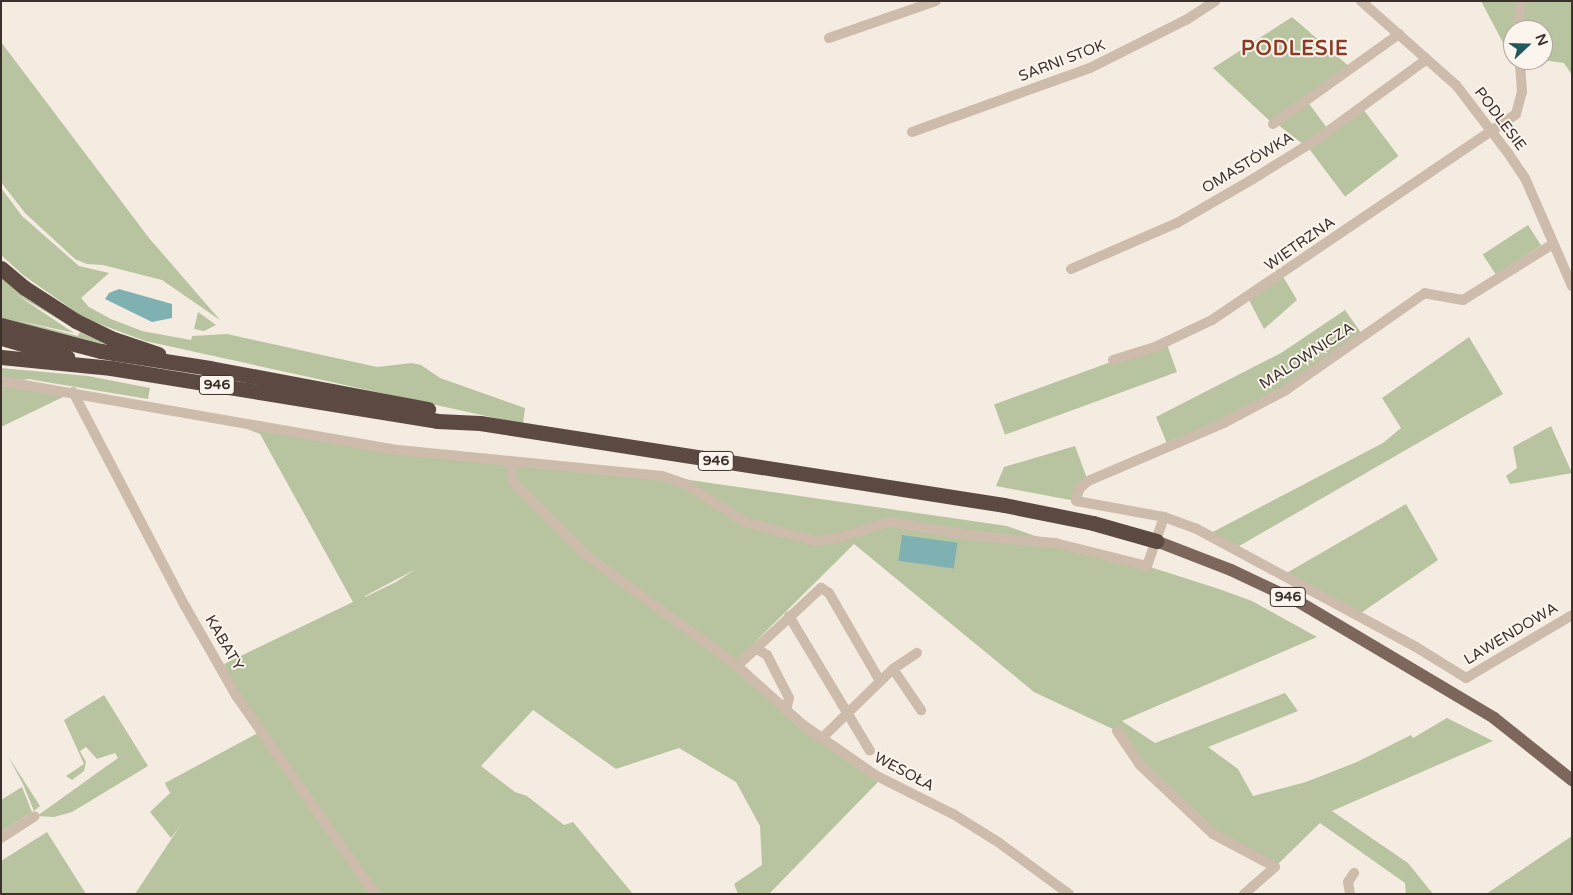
<!DOCTYPE html>
<meta charset="utf-8">
<style>
body{margin:0}
#map{position:relative;width:1573px;height:895px;overflow:hidden;background:#f4ebe1;font-family:"Varela Round",sans-serif}
div>[style]{position:absolute}
[style*='--x']{left:calc(var(--x)*1px);top:calc(var(--y)*1px);width:calc(var(--w)*1px);rotate:calc(var(--a)*1deg)}
.green>*{inset:0;background:#b8c4a0;transform-origin:0 0}
.water>*{inset:0;background:#7fb0b2;transform-origin:0 0}
.street>*{height:10px;margin:-5px;padding:0 5px;transform-origin:5px;border-radius:5px;background:#cdbbac}
.primary>*{height:12px;margin:-6px;padding:0 6px;transform-origin:6px;border-radius:6px;background:#7d675c}
.highway>*{height:15px;margin:-7.5px;padding:0 7.5px;transform-origin:7.5px;border-radius:7.5px;background:#5c4a42}
span{translate:-50% -50%;white-space:nowrap;text-align:center;line-height:1.15;-webkit-text-stroke:4px #fbf5ee;paint-order:stroke}
.shield-label span{padding:1px 4px;background:#fbf5ee;border:1px solid;border-radius:4px;-webkit-text-stroke-width:0}
.shield-label{font-size:14px;color:#3b302b;font-weight:700}
.street-label{font-size:15px;color:#3b302b}
.district-label{font-size:20px;color:#8c3b22;font-weight:700;letter-spacing:1px}
.frame{position:absolute;inset:0;border:2px solid #3b302b;pointer-events:none}
.north{position:absolute;left:1503px;top:20px;width:50px;height:50px;box-sizing:border-box;background:#fbf5ee;border:1px solid #aea6a0;border-radius:50%;rotate:69deg;font-size:14px;font-weight:700;line-height:20px;text-align:center;color:#3b302b}
.north::after{content:'';display:block;margin:auto;width:18px;height:22px;background:#1f5a5e;clip-path:polygon(50% 0,100% 100%,50% 72%,0 100%)}
</style>
<div id="map">
<div class="green">
<i style="clip-path:polygon(1481px 1px,1572px 1px,1572px 75px,1564px 63px,1543px 60px,1543px 30px,1513px 30px,1513px 56px,1510px 56px)"></i>
<i style="clip-path:polygon(1292px 17px,1351px 68px,1273px 124px,1213px 68px)"></i>
<i style="clip-path:polygon(1px 42px,149px 238px,220px 320px,162px 280px,103px 265px,87px 264px,75px 259px,25px 213px,1px 182px)"></i>
<i style="clip-path:polygon(1307px 101px,1327px 128px,1304px 145px,1277px 124px)"></i>
<i style="left:1363px;top:109px;width:59px;height:67px;rotate:53deg"></i>
<i style="clip-path:polygon(1px 188px,22px 216px,79px 266px,109px 273px,81px 298px,89px 307px,111px 319px,142px 331px,191px 340px,192px 336px,227px 334px,377px 367px,412px 363px,421px 365px,440px 378px,525px 408px,523px 424px,145px 341px,86px 319px,23px 275px,1px 255px)"></i>
<i style="left:1528px;top:225px;width:24px;height:54px;rotate:57deg"></i>
<i style="clip-path:polygon(evenodd,1px 275px,119px 348px,1px 318px,1px 275px,14px 293px,80px 332px,78px 336px,16px 320px,74px 333px,14px 293px)"></i>
<i style="clip-path:polygon(1282px 275px,1297px 300px,1264px 329px,1248px 298px)"></i>
<i style="clip-path:polygon(1345px 310px,1362px 334px,1286px 390px,1168px 446px,1156px 417px,1281px 353px)"></i>
<i style="clip-path:polygon(198px 312px,216px 325px,204px 331px,194px 329px)"></i>
<i style="clip-path:polygon(1469px 337px,1503px 394px,1234px 549px,1207px 535px,1383px 443px,1401px 428px,1382px 398px)"></i>
<i style="left:1166px;top:342px;width:32px;height:183px;rotate:70deg"></i>
<i style="clip-path:polygon(1px 368px,88px 376px,150px 388px,148px 399px,28px 379px,13px 382px,1px 380px)"></i>
<i style="clip-path:polygon(1px 386px,65px 396px,1px 427px)"></i>
<i style="clip-path:polygon(1551px 426px,1572px 473px,1510px 484px,1506px 476px,1517px 468px,1513px 447px)"></i>
<i style="clip-path:polygon(evenodd,242px 427px,398px 450px,662px 476px,1007px 526px,1055px 543px,1147px 566px,1219px 589px,1252px 601px,1317px 637px,1122px 721px,1155px 743px,1285px 693px,1298px 711px,1208px 747px,1238px 769px,1253px 796px,1306px 782px,1357px 762px,1411px 735px,1413px 738px,1447px 718px,1493px 741px,1332px 811px,1408px 863px,1433px 894px,1406px 894px,1405px 883px,1320px 823px,1275px 867px,1213px 834px,1140px 765px,1117px 731px,1034px 692px,854px 544px,734px 663px,878px 782px,769px 894px,738px 894px,734px 884px,762px 865px,760px 826px,736px 782px,679px 748px,616px 769px,533px 710px,481px 766px,515px 792px,527px 796px,564px 825px,573px 822px,633px 894px,135px 894px,180px 826px,171px 838px,150px 812px,170px 793px,165px 783px,258px 733px,224px 664px,353px 602px,260px 434px,242px 427px,416px 569px,396px 582px,365px 597px,365px 596px,416px 569px)"></i>
<i style="clip-path:polygon(1075px 446px,1088px 481px,1076px 501px,996px 486px,1004px 467px)"></i>
<i style="clip-path:polygon(1406px 504px,1438px 560px,1358px 615px,1283px 575px)"></i>
<i style="clip-path:polygon(104px 695px,148px 766px,72px 812px,54px 817px,37px 816px,118px 758px,115px 753px,97px 759px,86px 747px,80px 751px,86px 762px,84px 771px,72px 780px,66px 776px,84px 764px,64px 720px)"></i>
<i style="clip-path:polygon(8px 756px,40px 806px,34px 811px,23px 784px)"></i>
<i style="clip-path:polygon(22px 787px,32px 812px,1px 832px,1px 800px)"></i>
<i style="clip-path:polygon(47px 832px,86px 894px,1px 894px,1px 861px)"></i>
<i style="clip-path:polygon(1572px 836px,1572px 894px,1486px 894px)"></i>
</div>
<div class="water">
<i style="clip-path:polygon(119px 289px,172px 304px,172px 318px,152px 322px,105px 299px,109px 293px)"></i>
<i style="left:902px;top:535px;width:56px;height:26px;rotate:8deg"></i>
</div>
<div class="street">
<i style="--x:1361;--y:1;--w:127;--a:41.5"></i>
<i style="--x:1456;--y:85;--w:86;--a:52.6"></i>
<i style="--x:1508;--y:153;--w:30;--a:56"></i>
<i style="--x:1525;--y:178;--w:118;--a:66.5"></i>
<i style="--x:1518;--y:30;--w:29;--a:-84"></i>
<i style="--x:829;--y:38;--w:113;--a:-19.1"></i>
<i style="--x:1273;--y:124;--w:155;--a:-35.5"></i>
<i style="--x:912;--y:132;--w:189;--a:-19.8"></i>
<i style="--x:1090;--y:68;--w:107;--a:-26.6"></i>
<i style="--x:1186;--y:20;--w:35;--a:-33"></i>
<i style="--x:1553;--y:244;--w:106;--a:148.1"></i>
<i style="--x:1463;--y:300;--w:39;--a:-170"></i>
<i style="--x:1425;--y:293;--w:169;--a:145.1"></i>
<i style="--x:1286;--y:390;--w:70;--a:152"></i>
<i style="--x:1224;--y:423;--w:148;--a:156.9"></i>
<i style="--x:1088;--y:481;--w:12;--a:138"></i>
<i style="--x:1079;--y:489;--w:12;--a:104"></i>
<i style="--x:1076;--y:501;--w:89;--a:10.3"></i>
<i style="--x:1164;--y:517;--w:33;--a:20"></i>
<i style="--x:1195;--y:528;--w:251;--a:28.3"></i>
<i style="--x:1416;--y:647;--w:59;--a:31.8"></i>
<i style="--x:1466;--y:678;--w:123;--a:-30.7"></i>
<i style="--x:1071;--y:269;--w:116;--a:-23.5"></i>
<i style="--x:1177;--y:223;--w:88;--a:-30.1"></i>
<i style="--x:1253;--y:179;--w:74;--a:-31.8"></i>
<i style="--x:1316;--y:140;--w:137;--a:-36.1"></i>
<i style="--x:1113;--y:360;--w:44;--a:-17.2"></i>
<i style="--x:1155;--y:347;--w:63;--a:-25.3"></i>
<i style="--x:1212;--y:320;--w:367;--a:-34.1"></i>
<i style="--x:1516;--y:114;--w:23;--a:-75"></i>
<i style="--x:1522;--y:92;--w:32;--a:-94"></i>
<i style="--x:1;--y:381;--w:403;--a:9.9"></i>
<i style="--x:398;--y:450;--w:265;--a:5.6"></i>
<i style="--x:662;--y:476;--w:24;--a:19"></i>
<i style="--x:685;--y:484;--w:71;--a:32.3"></i>
<i style="--x:745;--y:522;--w:73;--a:15"></i>
<i style="--x:816;--y:541;--w:25;--a:-9"></i>
<i style="--x:841;--y:537;--w:50;--a:-17.4"></i>
<i style="--x:889;--y:522;--w:87;--a:9.2"></i>
<i style="--x:975;--y:536;--w:80;--a:5"></i>
<i style="--x:1055;--y:543;--w:95;--a:14"></i>
<i style="--x:1147;--y:566;--w:52;--a:-70.9"></i>
<i style="--x:73;--y:392;--w:242;--a:62.4"></i>
<i style="--x:185;--y:606;--w:105;--a:60.3"></i>
<i style="--x:237;--y:697;--w:241;--a:55"></i>
<i style="--x:510;--y:463;--w:20;--a:79"></i>
<i style="--x:514;--y:483;--w:105;--a:45"></i>
<i style="--x:588;--y:557;--w:180;--a:36"></i>
<i style="--x:734;--y:663;--w:91;--a:41.9"></i>
<i style="--x:802;--y:724;--w:89;--a:34.9"></i>
<i style="--x:875;--y:775;--w:87;--a:26.6"></i>
<i style="--x:953;--y:814;--w:53;--a:31.9"></i>
<i style="--x:998;--y:842;--w:88;--a:36.2"></i>
<i style="--x:789;--y:616;--w:157;--a:59"></i>
<i style="--x:755;--y:648;--w:14;--a:30"></i>
<i style="--x:767;--y:655;--w:48;--a:62.9"></i>
<i style="--x:789;--y:698;--w:12;--a:104"></i>
<i style="--x:737;--y:666;--w:115;--a:-42.9"></i>
<i style="--x:821;--y:588;--w:9;--a:32"></i>
<i style="--x:829;--y:593;--w:102;--a:59.9"></i>
<i style="--x:893;--y:669;--w:50;--a:55.7"></i>
<i style="--x:1117;--y:731;--w:41;--a:55.9"></i>
<i style="--x:1140;--y:765;--w:100;--a:43.4"></i>
<i style="--x:1213;--y:834;--w:70;--a:28"></i>
<i style="--x:1275;--y:867;--w:41;--a:138.9"></i>
<i style="--x:821;--y:739;--w:100;--a:-44.2"></i>
<i style="--x:893;--y:669;--w:29;--a:-34"></i>
<i style="--x:1;--y:838;--w:40;--a:-32.9"></i>
<i style="--x:1350;--y:894;--w:12;--a:-99"></i>
<i style="--x:1348;--y:882;--w:11;--a:-56"></i>
</div>
<div class="primary">
<i style="--x:1156;--y:541;--w:80;--a:21.1"></i>
<i style="--x:1231;--y:570;--w:75;--a:25.2"></i>
<i style="--x:1299;--y:602;--w:227;--a:30.7"></i>
<i style="--x:1494;--y:718;--w:100;--a:38.5"></i>
</div>
<div class="highway">
<i style="--x:1;--y:268;--w:31;--a:40"></i>
<i style="--x:25;--y:288;--w:61;--a:32.9"></i>
<i style="--x:76;--y:321;--w:39;--a:26"></i>
<i style="--x:111;--y:338;--w:50;--a:18.8"></i>
<i style="--x:1;--y:325;--w:103;--a:14.6"></i>
<i style="--x:101;--y:351;--w:110;--a:8.9"></i>
<i style="--x:210;--y:368;--w:222;--a:10.7"></i>
<i style="--x:1;--y:338;--w:69;--a:16.1"></i>
<i style="--x:1;--y:357;--w:111;--a:5.7"></i>
<i style="--x:111;--y:368;--w:330;--a:9.2"></i>
<i style="--x:437;--y:421;--w:43;--a:2.7"></i>
<i style="--x:480;--y:423;--w:530;--a:8.89"></i>
<i style="--x:1004;--y:505;--w:91;--a:11.4"></i>
<i style="--x:1093;--y:523;--w:66;--a:15.9"></i>
</div>
<div class="shield-label">
<span style="left:217px;top:385px">946</span>
<span style="left:716px;top:461px">946</span>
<span style="left:1288px;top:597px">946</span>
</div>
<div class="street-label">
<span style="left:1062px;top:61px;rotate:-21deg">SARNI STOK</span>
<span style="left:1500px;top:119px;rotate:53deg">PODLESIE</span>
<span style="left:1248px;top:163px;rotate:-31deg">OMASTÓWKA</span>
<span style="left:1300px;top:244px;rotate:-35deg">WIETRZNA</span>
<span style="left:1307px;top:356px;rotate:-33deg">MALOWNICZA</span>
<span style="left:1511px;top:634px;rotate:-31deg">LAWENDOWA</span>
<span style="left:224px;top:643px;rotate:60deg">KABATY</span>
<span style="left:904px;top:772px;rotate:28deg">WESOŁA</span>
</div>
<div class="district-label">
<span style="left:1295px;top:49px">PODLESIE</span>
</div>
<div class="frame"></div>
<div class="north">N</div>
</div>
